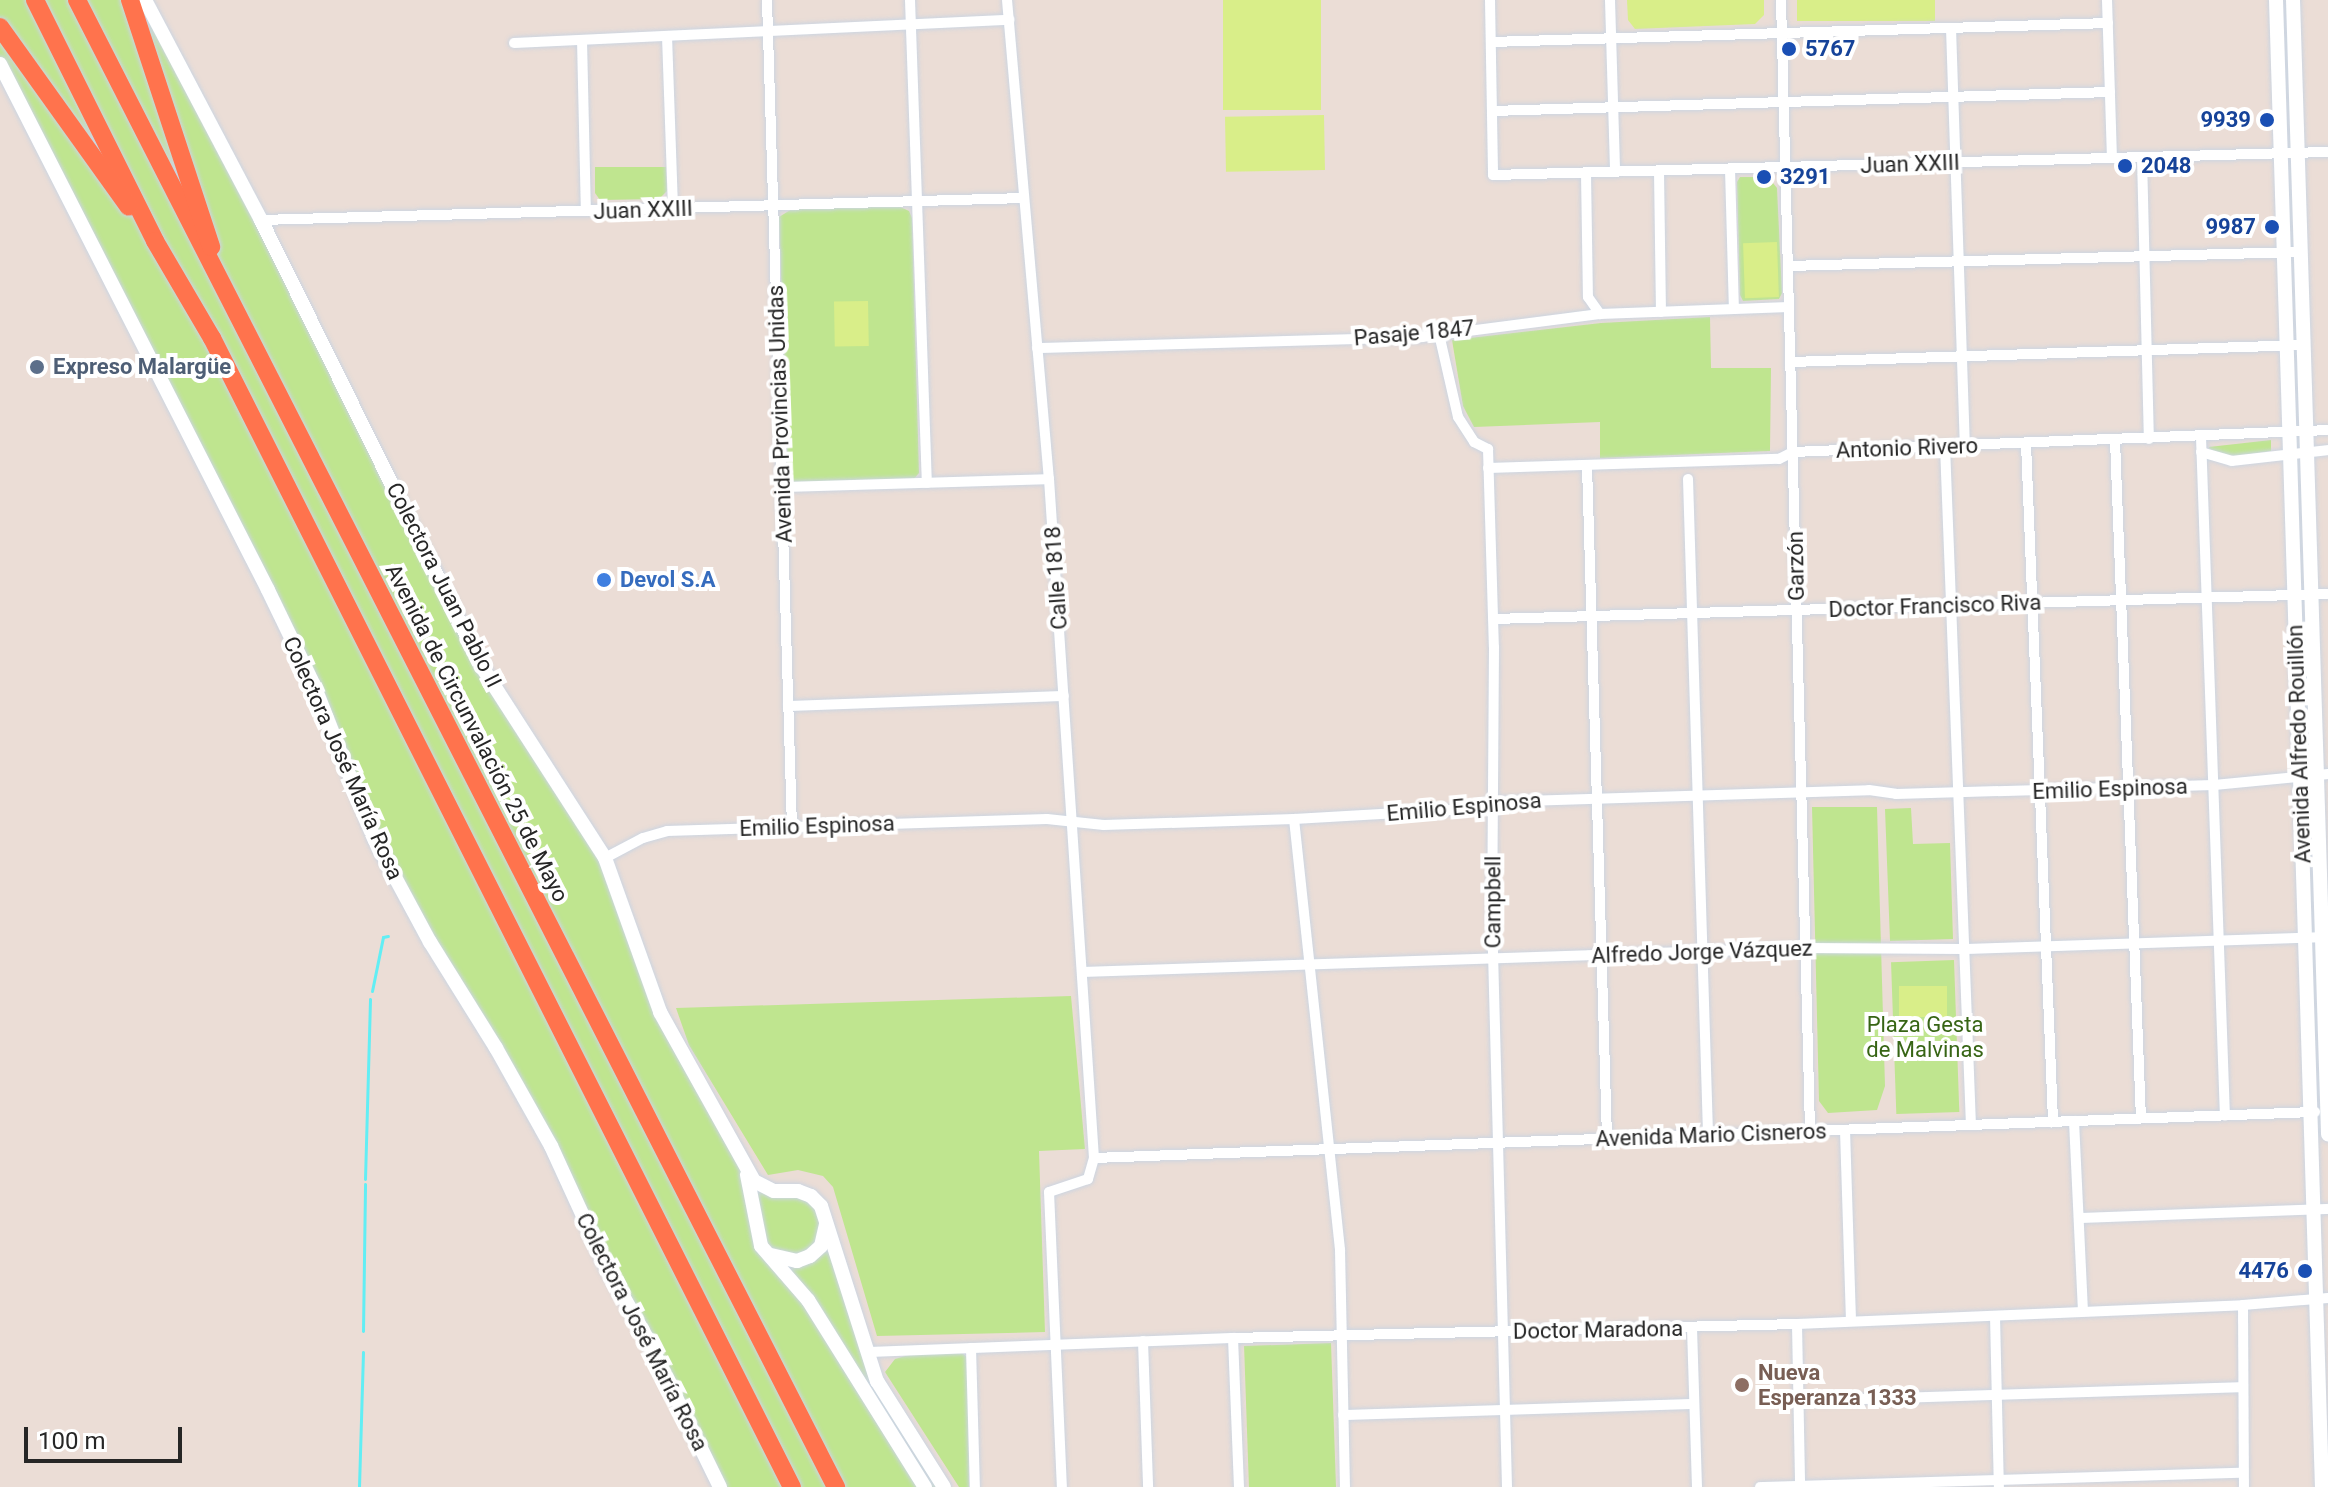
<!DOCTYPE html>
<meta charset="utf-8">
<style>
body{margin:0}
#map{position:relative;width:2328px;height:1487px;overflow:hidden;background:#ebddd6;font-family:Roboto,sans-serif}
div>[style]{position:absolute}
[style*='--x']{left:calc(var(--x)*1px);top:calc(var(--y)*1px);width:calc(var(--w)*1px);rotate:calc(var(--a)*1deg)}
.green>*{inset:0;background:#bfe58f;transform-origin:0 0}
.pitch>*{inset:0;background:#d9ee89;transform-origin:0 0}
.stream>*{height:3px;margin:-1.5px;padding:0 1.5px;transform-origin:1.5px;border-radius:1.5px;background:#62eef4}
.roads{filter:drop-shadow(0 0 2px #ccd5e1) drop-shadow(0 0 2px #ccd5e1)}
.street>*{height:10px;margin:-5px;padding:0 5px;transform-origin:5px;border-radius:5px;background:#fff}
.secondary>*{height:14px;margin:-7px;padding:0 7px;transform-origin:7px;border-radius:7px;background:#fff}
.highway>*{height:18px;margin:-9px;padding:0 9px;transform-origin:9px;border-radius:9px;background:#ff734d}
.dots>*{width:22px;height:22px;translate:-50% -50%;box-sizing:border-box;border:4px solid #fff;border-radius:50%}
span{translate:-50% -50%;white-space:nowrap;text-align:center;line-height:1.15;-webkit-text-stroke:8px #fff;paint-order:stroke}
.transit-label{font-size:22px;color:#164399;font-weight:700}
.left{translate:0 -50%;text-align:left}
.right{translate:-100% -50%;text-align:right}
.street-label{font-size:22px;color:#262626}
.service-label{font-size:22px;color:#4e5e75;font-weight:700}
.shop-label{font-size:22px;color:#366cbe;font-weight:700}
.park-label{font-size:22px;color:#376515}
.education-label{font-size:22px;color:#785e54;font-weight:700}
.scale{position:absolute;left:24px;top:1427px;width:158px;height:36px;box-sizing:border-box;border:4px solid #262626;border-top:0;padding-left:10px;font-size:24px;line-height:28px;white-space:nowrap;color:#262626;-webkit-text-stroke:6px #fff;paint-order:stroke}
</style>
<div id="map">
<div class="green">
<i style="clip-path:polygon(0 0,145px 0,482px 667px,605px 858px,660px 1012px,754px 1181px,811px 1196px,877px 1381px,944px 1487px,720px 1487px,574px 1198px,405px 898px,314px 686px,0 64px)"></i>
<i style="clip-path:polygon(595px 167px,666px 167px,667px 191px,659px 199px,600px 200px,595px 193px)"></i>
<i style="clip-path:polygon(1740px 177px,1768px 177px,1777px 188px,1782px 293px,1779px 299px,1743px 301px,1740px 295px,1737px 182px)"></i>
<i style="clip-path:polygon(898px 206px,909px 211px,912px 218px,919px 473px,914px 479px,793px 483px,788px 474px,779px 217px,792px 209px)"></i>
<i style="clip-path:polygon(1710px 317px,1711px 368px,1771px 368px,1770px 451px,1600px 458px,1600px 422px,1474px 427px,1463px 406px,1452px 340px,1601px 323px)"></i>
<i style="clip-path:polygon(2271px 440px,2271px 451px,2232px 457px,2210px 450px,2209px 447px)"></i>
<i style="clip-path:polygon(1812px 807px,1877px 807px,1885px 1086px,1877px 1110px,1828px 1113px,1819px 1101px)"></i>
<i style="clip-path:polygon(1911px 808px,1913px 844px,1950px 843px,1953px 939px,1890px 941px,1885px 809px)"></i>
<i style="left:1954px;top:960px;width:152px;height:63px;rotate:88deg"></i>
<i style="clip-path:polygon(1071px 996px,1085px 1149px,1039px 1151px,1045px 1332px,877px 1336px,833px 1187px,823px 1176px,798px 1170px,768px 1175px,689px 1045px,676px 1008px)"></i>
<i style="left:1331px;top:1343px;width:144px;height:87px;rotate:88deg"></i>
<i style="clip-path:polygon(962px 1353px,968px 1358px,968px 1366px,969px 1487px,959px 1487px,885px 1372px,895px 1359px,912px 1354px)"></i>
</div>
<div class="pitch">
<i style="left:1223px;top:0;width:98px;height:110px"></i>
<i style="clip-path:polygon(1627px 0,1764px 0,1764px 15px,1755px 24px,1635px 29px,1628px 20px)"></i>
<i style="left:1797px;top:0;width:138px;height:21px"></i>
<i style="left:1324px;top:115px;width:55px;height:99px;rotate:89deg"></i>
<i style="left:1777px;top:242px;width:55px;height:34px;rotate:88deg"></i>
<i style="left:868px;top:301px;width:45px;height:34px;rotate:89deg"></i>
<i style="left:1947px;top:986px;width:31px;height:48px;rotate:90deg"></i>
</div>
<div class="stream">
<i style="--x:372;--y:991;--w:55;--a:-78.5"></i>
<i style="--x:383;--y:937;--w:5;--a:-11"></i>
<i style="--x:365;--y:1179;--w:180;--a:-88.4"></i>
<i style="--x:363;--y:1331;--w:147;--a:-89.2"></i>
<i style="--x:359;--y:1487;--w:135;--a:-88.3"></i>
</div>
<div class="roads">
<div class="street">
<i style="--x:767;--y:0;--w:827;--a:88.27"></i>
<i style="--x:910;--y:0;--w:483;--a:88"></i>
<i style="--x:1007;--y:0;--w:481;--a:85"></i>
<i style="--x:1049;--y:479;--w:680;--a:86.21"></i>
<i style="--x:1094;--y:1158;--w:22;--a:106"></i>
<i style="--x:1088;--y:1179;--w:41;--a:161.6"></i>
<i style="--x:1049;--y:1192;--w:295;--a:87.5"></i>
<i style="--x:1490;--y:0;--w:175;--a:89"></i>
<i style="--x:1493;--y:175;--w:835;--a:-1.58"></i>
<i style="--x:1610;--y:0;--w:172;--a:88.3"></i>
<i style="--x:1781;--y:0;--w:1131;--a:88.53"></i>
<i style="--x:2107;--y:0;--w:158;--a:88.2"></i>
<i style="--x:1951;--y:28;--w:418;--a:88.1"></i>
<i style="--x:667;--y:36;--w:173;--a:88"></i>
<i style="--x:582;--y:40;--w:171;--a:88.7"></i>
<i style="--x:1491;--y:42;--w:617;--a:-1.76"></i>
<i style="--x:514;--y:43;--w:496;--a:-2.7"></i>
<i style="--x:1492;--y:111;--w:618;--a:-1.76"></i>
<i style="--x:2142;--y:157;--w:282;--a:88.6"></i>
<i style="--x:1730;--y:169;--w:140;--a:88.4"></i>
<i style="--x:1659;--y:171;--w:141;--a:89.2"></i>
<i style="--x:1586;--y:173;--w:124;--a:89.1"></i>
<i style="--x:1588;--y:297;--w:21;--a:55"></i>
<i style="--x:261;--y:220;--w:763;--a:-1.65"></i>
<i style="--x:1788;--y:266;--w:512;--a:-1.57"></i>
<i style="--x:1439;--y:334;--w:85;--a:77.1"></i>
<i style="--x:1458;--y:417;--w:30;--a:57"></i>
<i style="--x:1474;--y:442;--w:16;--a:27"></i>
<i style="--x:1488;--y:449;--w:198;--a:88.3"></i>
<i style="--x:1494;--y:647;--w:267;--a:90.4"></i>
<i style="--x:1492;--y:914;--w:573;--a:88.5"></i>
<i style="--x:1037;--y:348;--w:385;--a:-1.6"></i>
<i style="--x:1422;--y:337;--w:179;--a:-7.4"></i>
<i style="--x:1600;--y:314;--w:189;--a:-2.1"></i>
<i style="--x:1791;--y:362;--w:512;--a:-1.9"></i>
<i style="--x:2201;--y:437;--w:679;--a:87.98"></i>
<i style="--x:2115;--y:440;--w:679;--a:87.81"></i>
<i style="--x:2026;--y:443;--w:680;--a:87.72"></i>
<i style="--x:1945;--y:446;--w:679;--a:87.81"></i>
<i style="--x:2201;--y:452;--w:32;--a:16"></i>
<i style="--x:2232;--y:461;--w:97;--a:-6.5"></i>
<i style="--x:1587;--y:465;--w:674;--a:88.3"></i>
<i style="--x:1488;--y:468;--w:291;--a:-1.8"></i>
<i style="--x:1779;--y:459;--w:16;--a:-27"></i>
<i style="--x:1793;--y:452;--w:535;--a:-2.35"></i>
<i style="--x:1688;--y:479;--w:656;--a:88.25"></i>
<i style="--x:782;--y:487;--w:267;--a:-1.7"></i>
<i style="--x:1494;--y:619;--w:834;--a:-1.72"></i>
<i style="--x:788;--y:706;--w:276;--a:-2.1"></i>
<i style="--x:1294;--y:819;--w:433;--a:83.9"></i>
<i style="--x:1340;--y:1250;--w:237;--a:88.8"></i>
<i style="--x:605;--y:858;--w:43;--a:-27.8"></i>
<i style="--x:643;--y:838;--w:25;--a:-16"></i>
<i style="--x:667;--y:831;--w:380;--a:-1.8"></i>
<i style="--x:1047;--y:819;--w:57;--a:6"></i>
<i style="--x:1104;--y:825;--w:190;--a:-1.8"></i>
<i style="--x:1294;--y:819;--w:174;--a:-3.3"></i>
<i style="--x:1468;--y:809;--w:26;--a:-16"></i>
<i style="--x:1493;--y:802;--w:376;--a:-1.8"></i>
<i style="--x:1869;--y:790;--w:27;--a:8"></i>
<i style="--x:1896;--y:794;--w:318;--a:-1.6"></i>
<i style="--x:2214;--y:785;--w:115;--a:-5.5"></i>
<i style="--x:1082;--y:972;--w:723;--a:-1.9"></i>
<i style="--x:1805;--y:948;--w:159;--a:0.4"></i>
<i style="--x:1964;--y:949;--w:358;--a:-1.9"></i>
<i style="--x:2074;--y:1121;--w:190;--a:87.3"></i>
<i style="--x:1845;--y:1130;--w:191;--a:88.2"></i>
<i style="--x:1094;--y:1158;--w:1222;--a:-2.16"></i>
<i style="--x:2079;--y:1218;--w:249;--a:-2.1"></i>
<i style="--x:2243;--y:1305;--w:182;--a:89.7"></i>
<i style="--x:1995;--y:1316;--w:171;--a:88.7"></i>
<i style="--x:1797;--y:1324;--w:163;--a:88.9"></i>
<i style="--x:1692;--y:1328;--w:159;--a:88.2"></i>
<i style="--x:1233;--y:1338;--w:149;--a:87.7"></i>
<i style="--x:1143;--y:1341;--w:146;--a:88"></i>
<i style="--x:971;--y:1348;--w:139;--a:88.4"></i>
<i style="--x:868;--y:1352;--w:365;--a:-2.2"></i>
<i style="--x:1233;--y:1338;--w:564;--a:-1.42"></i>
<i style="--x:1797;--y:1324;--w:446;--a:-2.4"></i>
<i style="--x:2243;--y:1305;--w:85;--a:-4.7"></i>
<i style="--x:1798;--y:1401;--w:444;--a:-1.8"></i>
<i style="--x:1343;--y:1415;--w:351;--a:-1.8"></i>
<i style="--x:1760;--y:1487;--w:483;--a:-1.7"></i>
</div>
<div class="secondary">
<i style="--x:145;--y:0;--w:249;--a:62.2"></i>
<i style="--x:261;--y:220;--w:499;--a:63.7"></i>
<i style="--x:482;--y:667;--w:227;--a:57.2"></i>
<i style="--x:605;--y:858;--w:164;--a:70.3"></i>
<i style="--x:660;--y:1012;--w:193;--a:60.9"></i>
<i style="--x:754;--y:1181;--w:22;--a:27"></i>
<i style="--x:774;--y:1191;--w:24;--a:0"></i>
<i style="--x:798;--y:1191;--w:14;--a:21"></i>
<i style="--x:811;--y:1196;--w:14;--a:45"></i>
<i style="--x:821;--y:1206;--w:184;--a:72.3"></i>
<i style="--x:877;--y:1381;--w:125;--a:57.7"></i>
<i style="--x:2276;--y:0;--w:1488;--a:88.23"></i>
<i style="--x:2293;--y:0;--w:1135;--a:88.23"></i>
<i style="--x:0;--y:64;--w:590;--a:63"></i>
<i style="--x:268;--y:590;--w:106;--a:64.2"></i>
<i style="--x:314;--y:685;--w:167;--a:68.5"></i>
<i style="--x:375;--y:840;--w:116;--a:61.7"></i>
<i style="--x:430;--y:942;--w:125;--a:58.1"></i>
<i style="--x:496;--y:1048;--w:112;--a:60.7"></i>
<i style="--x:551;--y:1146;--w:132;--a:65.4"></i>
<i style="--x:606;--y:1266;--w:83;--a:60.3"></i>
<i style="--x:647;--y:1338;--w:166;--a:63.9"></i>
<i style="--x:747;--y:1175;--w:72;--a:78.8"></i>
<i style="--x:761;--y:1246;--w:72;--a:49"></i>
<i style="--x:808;--y:1300;--w:221;--a:58"></i>
<i style="--x:771;--y:1255;--w:27;--a:13"></i>
<i style="--x:797;--y:1261;--w:14;--a:-21"></i>
<i style="--x:810;--y:1256;--w:15;--a:-42"></i>
<i style="--x:821;--y:1246;--w:23;--a:-77"></i>
</div>
<div class="highway">
<i style="--x:35;--y:0;--w:269;--a:63.5"></i>
<i style="--x:155;--y:241;--w:113;--a:59.6"></i>
<i style="--x:212;--y:338;--w:1287;--a:63.22"></i>
<i style="--x:77;--y:0;--w:1670;--a:62.96"></i>
<i style="--x:130;--y:0;--w:260;--a:71.8"></i>
<i style="--x:0;--y:27;--w:221;--a:54.4"></i>
</div>
</div>
<div class="dots">
<i style="left:1789px;top:49px;background:#1a4fb4"></i>
<i style="left:2267px;top:120px;background:#1a4fb4"></i>
<i style="left:2125px;top:166px;background:#1a4fb4"></i>
<i style="left:1764px;top:177px;background:#1a4fb4"></i>
<i style="left:2272px;top:227px;background:#1a4fb4"></i>
<i style="left:37px;top:367px;background:#5c6f8a"></i>
<i style="left:604px;top:580px;background:#3f7fe0"></i>
<i style="left:2305px;top:1271px;background:#1a4fb4"></i>
<i style="left:1742px;top:1385px;background:#8d6e63"></i>
</div>
<div class="transit-label">
<span class="left" style="left:1805px;top:49px">5767</span>
<span class="right" style="left:2251px;top:120px">9939</span>
<span class="left" style="left:2141px;top:166px">2048</span>
<span class="left" style="left:1780px;top:177px">3291</span>
<span class="right" style="left:2256px;top:227px">9987</span>
<span class="right" style="left:2289px;top:1271px">4476</span>
</div>
<div class="street-label">
<span style="left:1910px;top:164px;rotate:-2deg">Juan XXIII</span>
<span style="left:643px;top:210px;rotate:-2deg">Juan XXIII</span>
<span style="left:1414px;top:333px;rotate:-5deg">Pasaje 1847</span>
<span style="left:780px;top:414px;rotate:-92deg">Avenida Provincias Unidas</span>
<span style="left:1907px;top:448px;rotate:-2deg">Antonio Rivero</span>
<span style="left:1796px;top:566px;rotate:-91deg">Garzón</span>
<span style="left:1056px;top:578px;rotate:-94deg">Calle 1818</span>
<span style="left:444px;top:585px;rotate:63deg">Colectora Juan Pablo II</span>
<span style="left:1935px;top:606px;rotate:-2deg">Doctor Francisco Riva</span>
<span style="left:477px;top:733px;rotate:63deg">Avenida de Circunvalación 25 de Mayo</span>
<span style="left:2299px;top:744px;rotate:-92deg">Avenida Alfredo Rouillón</span>
<span style="left:343px;top:758px;rotate:66deg">Colectora José María Rosa</span>
<span style="left:2110px;top:789px;rotate:-2deg">Emilio Espinosa</span>
<span style="left:1464px;top:807px;rotate:-5deg">Emilio Espinosa</span>
<span style="left:817px;top:826px;rotate:-2deg">Emilio Espinosa</span>
<span style="left:1493px;top:902px;rotate:-90deg">Campbell</span>
<span style="left:1702px;top:952px;rotate:-2deg">Alfredo Jorge Vázquez</span>
<span style="left:1711px;top:1135px;rotate:-2deg">Avenida Mario Cisneros</span>
<span style="left:1598px;top:1330px;rotate:-1deg">Doctor Maradona</span>
<span style="left:642px;top:1332px;rotate:63deg">Colectora José María Rosa</span>
</div>
<div class="service-label">
<span class="left" style="left:53px;top:367px">Expreso Malargüe</span>
</div>
<div class="shop-label">
<span class="left" style="left:620px;top:580px">Devol S.A</span>
</div>
<div class="park-label">
<span style="left:1925px;top:1037px">Plaza Gesta<br>de Malvinas</span>
</div>
<div class="education-label">
<span class="left" style="left:1758px;top:1385px">Nueva<br>Esperanza 1333</span>
</div>
<div class="scale">100 m</div>
</div>
